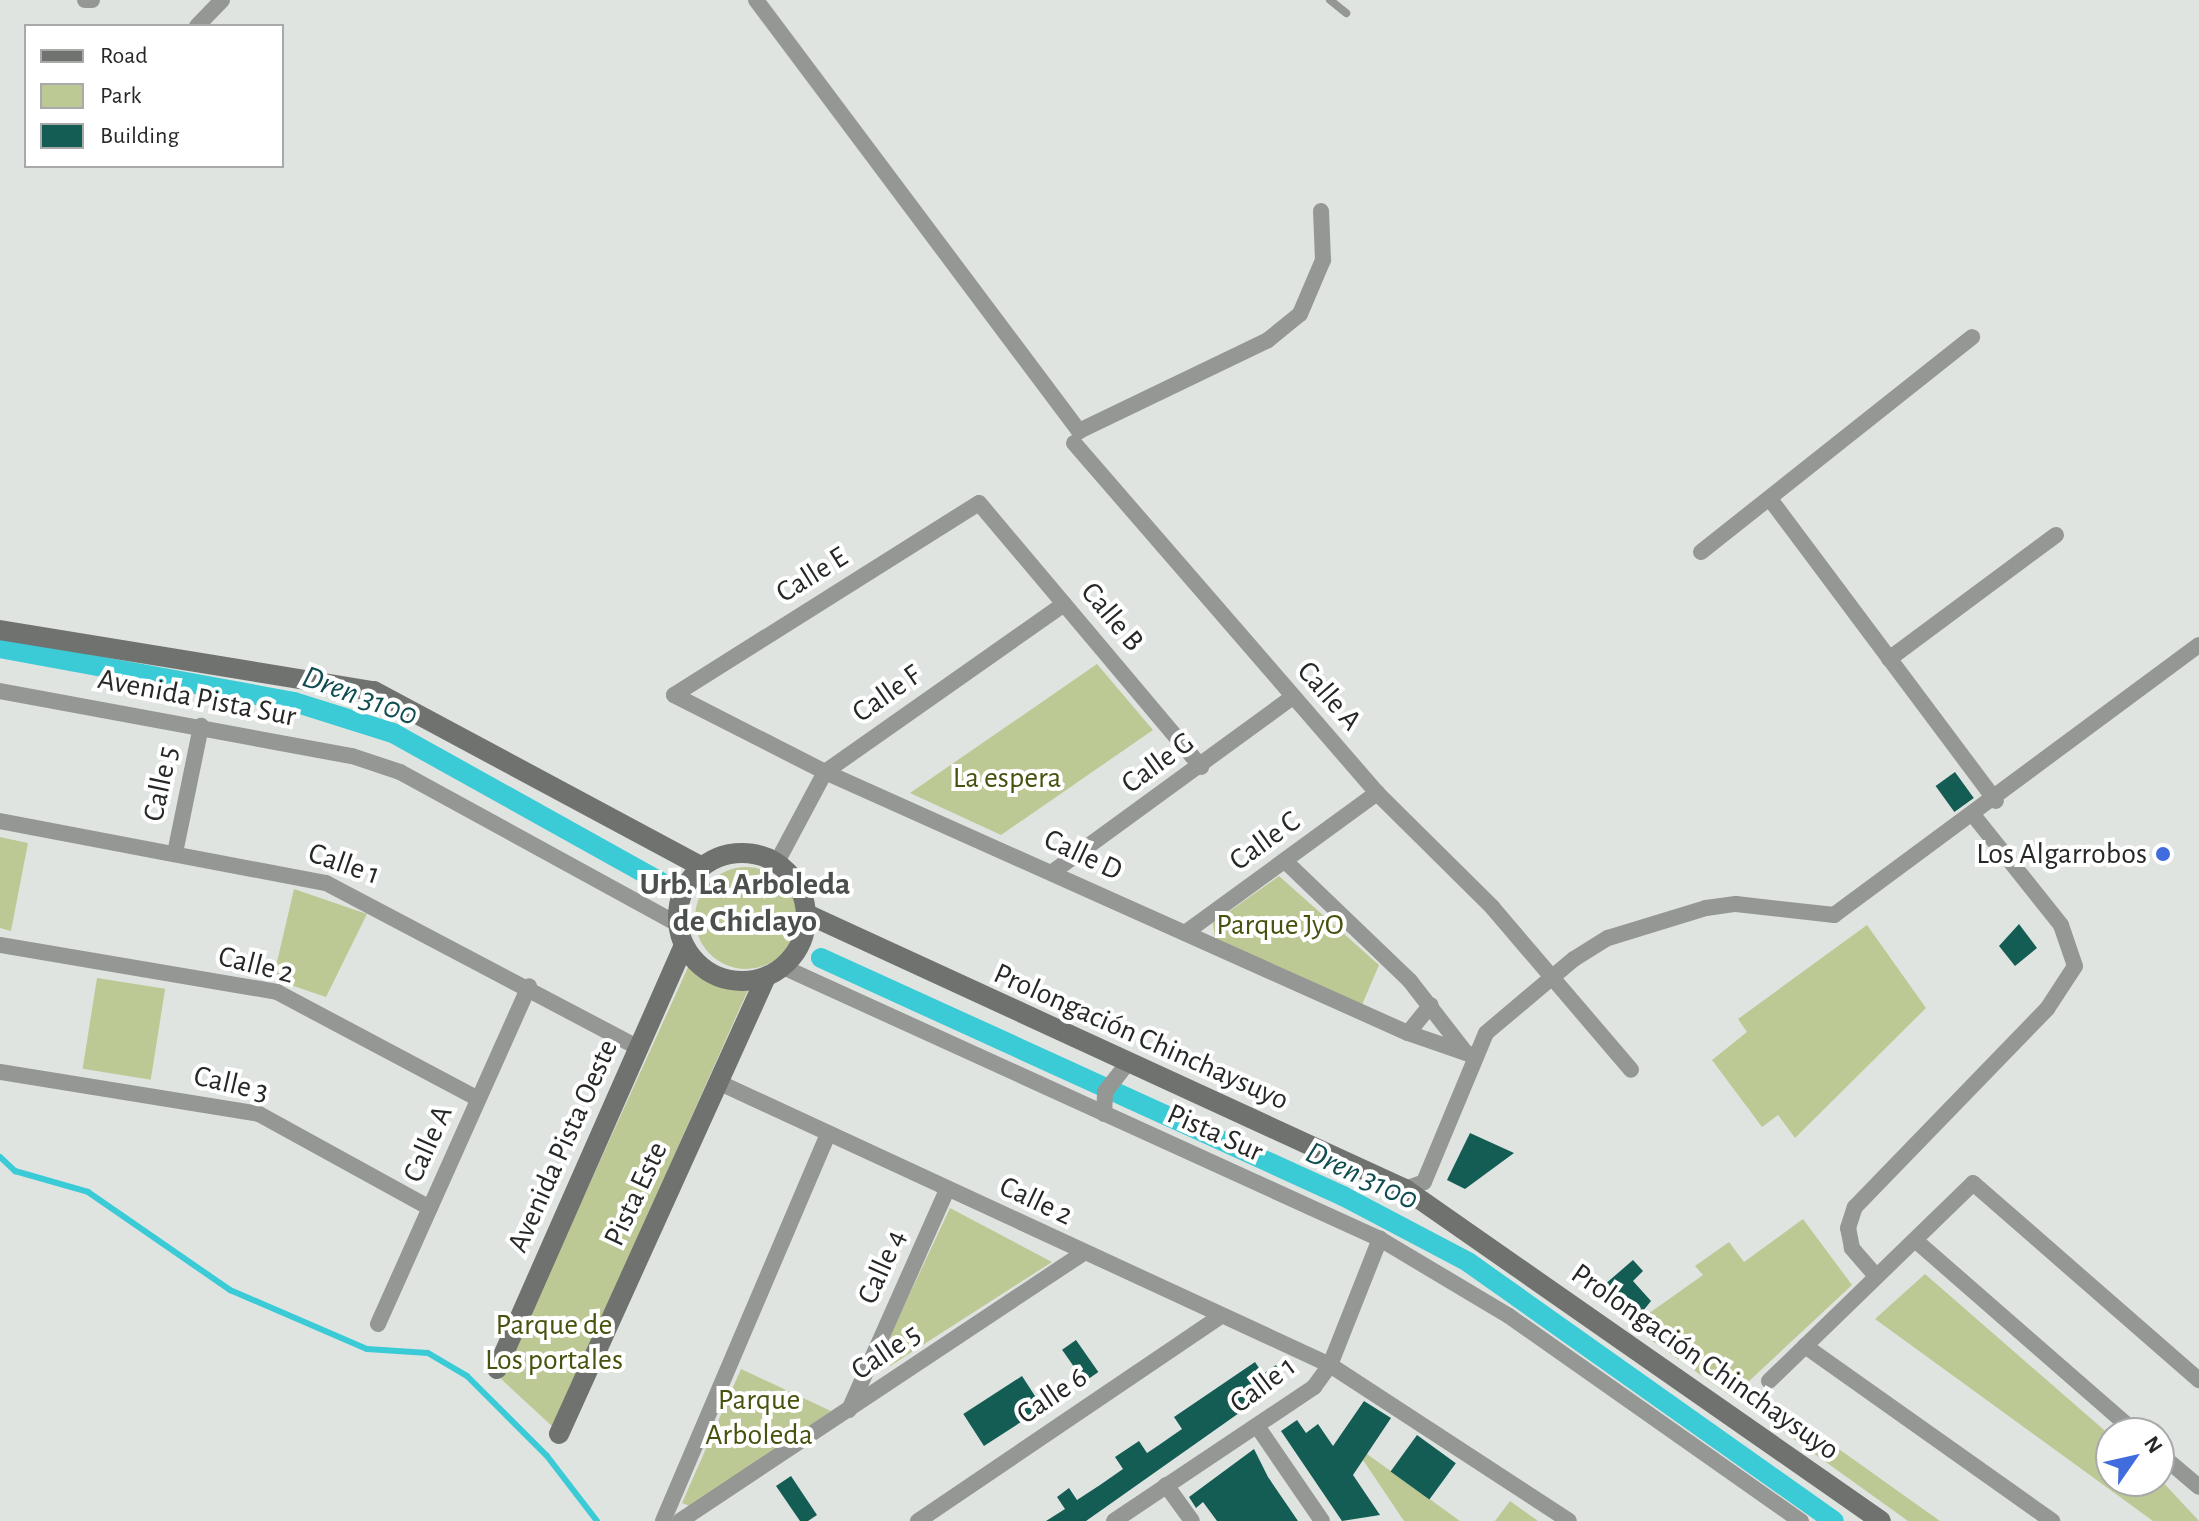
<!DOCTYPE html>
<meta charset="utf-8">
<style>
body{margin:0}
#map{position:relative;width:2199px;height:1521px;overflow:hidden;background:#dfe4e1;font-family:"Alegreya Sans",sans-serif}
div>[style]{position:absolute}
[style*='--x']{left:calc(var(--x)*1px);top:calc(var(--y)*1px);width:calc(var(--w)*1px);rotate:calc(var(--a)*1deg)}
.green>*{inset:0;background:#bdc994;transform-origin:0 0}
.round{border-radius:50%}
.stream>*{height:6px;margin:-3px;padding:0 3px;transform-origin:3px;border-radius:3px;background:#3bcbd6}
.canal>*{height:20px;margin:-10px;padding:0 10px;transform-origin:10px;border-radius:10px;background:#3bcbd6}
.building>*{inset:0;background:#145d54;transform-origin:0 0}
.lane>*{height:8px;margin:-4px;padding:0 4px;transform-origin:4px;border-radius:4px;background:#959795}
.street>*{height:16px;margin:-8px;padding:0 8px;transform-origin:8px;border-radius:8px;background:#959795}
.secondary>*{height:20px;margin:-10px;padding:0 10px;transform-origin:10px;border-radius:10px;background:#70726f}
.secondary>.ring{margin:-10px;padding:0;box-sizing:content-box;background:none;border:20px solid #70726f;border-radius:50%}
.dots>*{width:22px;height:22px;translate:-50% -50%;box-sizing:border-box;border:4px solid #fff;border-radius:50%}
span{translate:-50% -50%;white-space:nowrap;text-align:center;line-height:1.15;-webkit-text-stroke:8px #fff;paint-order:stroke}
.street-label{font-size:30px;color:#262827}
.park-label{font-size:30px;color:#47520e}
.poi-label{font-size:30px;color:#262827}
.right{translate:-100% -50%;text-align:right}
.water-label{font-size:32px;color:#104d51;font-style:italic}
.neighbourhood-label{font-size:32px;color:#4b504d;font-weight:700}
.legend{position:absolute;left:24px;top:24px;width:260px;height:144px;box-sizing:border-box;background:#fff;border:2px solid #a8a9a9;margin:0;padding:10px 14px;list-style:none;font-size:24px;color:#262827}
.legend li{display:flex;align-items:center;gap:16px;height:40px}
.legend b{width:40px;border:2px solid #a8a9a9}
.north{position:absolute;left:2095px;top:1417px;width:80px;height:80px;box-sizing:border-box;background:#fff;border:2px solid #a8a9a9;border-radius:50%;rotate:56deg;font-size:22px;font-weight:700;line-height:32px;text-align:center;color:#262827}
.north::after{content:'';display:block;margin:auto;width:28px;height:36px;background:#406cdd;clip-path:polygon(50% 0,100% 100%,50% 72%,0 100%)}
</style>
<div id="map">
<div class="green">
<i style="clip-path:polygon(1097px 664px,1153px 730px,1001px 835px,910px 793px)"></i>
<i style="clip-path:polygon(0 837px,28px 843px,11px 931px,0 928px)"></i>
<i class="round" style="left:695px;top:867px;width:102px;height:102px"></i>
<i style="clip-path:polygon(1279px 876px,1379px 965px,1362px 1005px,1215px 939px,1213px 923px)"></i>
<i style="clip-path:polygon(294px 889px,367px 914px,326px 997px,273px 979px)"></i>
<i style="clip-path:polygon(1867px 925px,1926px 1008px,1795px 1138px,1778px 1115px,1762px 1127px,1712px 1060px,1747px 1032px,1738px 1019px)"></i>
<i style="clip-path:polygon(689px 965px,713px 985px,748px 990px,553px 1427px,501px 1379px)"></i>
<i style="left:97px;top:978px;width:69px;height:92px;rotate:9deg"></i>
<i style="clip-path:polygon(950px 1208px,1052px 1262px,890px 1366px,881px 1355px)"></i>
<i style="clip-path:polygon(1803px 1219px,1852px 1285px,1732px 1397px,1631px 1326px,1703px 1275px,1695px 1266px,1729px 1242px,1744px 1262px)"></i>
<i style="clip-path:polygon(1925px 1274px,2111px 1436px,2111px 1481px,2159px 1478px,2199px 1521px,2153px 1521px,1875px 1319px)"></i>
<i style="clip-path:polygon(741px 1369px,831px 1411px,692px 1507px,682px 1503px)"></i>
<i style="clip-path:polygon(1760px 1393px,1940px 1521px,1908px 1521px,1749px 1407px)"></i>
<i style="clip-path:polygon(1367px 1454px,1460px 1521px,1404px 1521px,1363px 1460px)"></i>
<i style="clip-path:polygon(1510px 1501px,1538px 1521px,1495px 1521px)"></i>
</div>
<div class="stream">
<i style="--x:0;--y:1157;--w:21;--a:43"></i>
<i style="--x:15;--y:1171;--w:76;--a:16"></i>
<i style="--x:88;--y:1192;--w:173;--a:34.6"></i>
<i style="--x:230;--y:1290;--w:149;--a:23.3"></i>
<i style="--x:367;--y:1349;--w:61;--a:3.8"></i>
<i style="--x:428;--y:1353;--w:45;--a:30.5"></i>
<i style="--x:467;--y:1376;--w:113;--a:45"></i>
<i style="--x:547;--y:1456;--w:82;--a:52.4"></i>
</div>
<div class="canal">
<i style="--x:0;--y:648;--w:299;--a:10.4"></i>
<i style="--x:294;--y:702;--w:104;--a:17.4"></i>
<i style="--x:393;--y:733;--w:317;--a:29.1"></i>
<i style="--x:821;--y:958;--w:574;--a:24.51"></i>
<i style="--x:1343;--y:1196;--w:141;--a:27.8"></i>
<i style="--x:1468;--y:1262;--w:448;--a:35.3"></i>
</div>
<div class="building">
<i style="left:1955px;top:772px;width:32px;height:24px;rotate:54deg"></i>
<i style="clip-path:polygon(2019px 924px,2037px 948px,2015px 966px,1999px 946px)"></i>
<i style="clip-path:polygon(1470px 1133px,1514px 1153px,1465px 1189px,1447px 1180px)"></i>
<i style="clip-path:polygon(1633px 1260px,1643px 1271px,1633px 1281px,1651px 1301px,1631px 1326px,1596px 1292px)"></i>
<i style="left:1076px;top:1340px;width:39px;height:17px;rotate:55deg"></i>
<i style="clip-path:polygon(1255px 1362px,1263px 1374px,1276px 1365px,1286px 1380px,1086px 1521px,1046px 1521px,1065px 1509px,1057px 1497px,1069px 1488px,1077px 1500px,1100px 1485px,1123px 1469px,1115px 1457px,1139px 1441px,1147px 1453px,1159px 1445px,1182px 1429px,1174px 1417px)"></i>
<i style="left:1022px;top:1376px;width:38px;height:70px;rotate:57deg"></i>
<i style="clip-path:polygon(1364px 1401px,1391px 1418px,1353px 1475px,1380px 1515px,1342px 1521px,1281px 1431px,1297px 1420px,1306px 1433px,1318px 1424px,1333px 1446px)"></i>
<i style="left:1417px;top:1435px;width:48px;height:45px;rotate:36deg"></i>
<i style="clip-path:polygon(1254px 1449px,1268px 1477px,1298px 1521px,1217px 1521px,1203px 1502px,1196px 1508px,1189px 1497px)"></i>
<i style="clip-path:polygon(791px 1476px,817px 1515px,808px 1521px,800px 1521px,776px 1486px)"></i>
</div>
<div class="lane">
<i style="--x:1330;--y:0;--w:21;--a:39"></i>
</div>
<div class="street">
<i style="--x:85;--y:0;--w:7;--a:0"></i>
<i style="--x:756;--y:0;--w:539;--a:53.15"></i>
<i style="--x:1079;--y:431;--w:210;--a:-25.7"></i>
<i style="--x:1268;--y:340;--w:41;--a:-39.1"></i>
<i style="--x:1300;--y:314;--w:59;--a:-66.9"></i>
<i style="--x:1323;--y:260;--w:49;--a:-92.3"></i>
<i style="--x:197;--y:26;--w:36;--a:-46"></i>
<i style="--x:1074;--y:443;--w:463;--a:49.1"></i>
<i style="--x:1377;--y:793;--w:162;--a:44.7"></i>
<i style="--x:1492;--y:907;--w:214;--a:49.5"></i>
<i style="--x:1770;--y:499;--w:377;--a:53.2"></i>
<i style="--x:1701;--y:552;--w:346;--a:-38.4"></i>
<i style="--x:1889;--y:659;--w:208;--a:-36.6"></i>
<i style="--x:0;--y:691;--w:358;--a:10.5"></i>
<i style="--x:352;--y:756;--w:51;--a:18.4"></i>
<i style="--x:400;--y:772;--w:317;--a:28.7"></i>
<i style="--x:674;--y:695;--w:169;--a:27"></i>
<i style="--x:825;--y:772;--w:639;--a:24.12"></i>
<i style="--x:1408;--y:1033;--w:68;--a:19"></i>
<i style="--x:674;--y:695;--w:360;--a:-32.2"></i>
<i style="--x:979;--y:503;--w:345;--a:49.9"></i>
<i style="--x:0;--y:821;--w:332;--a:10.8"></i>
<i style="--x:326;--y:883;--w:354;--a:27.8"></i>
<i style="--x:175;--y:853;--w:130;--a:-78.4"></i>
<i style="--x:1285;--y:861;--w:173;--a:43.8"></i>
<i style="--x:1410;--y:981;--w:91;--a:52.1"></i>
<i style="--x:777;--y:862;--w:102;--a:-61.9"></i>
<i style="--x:825;--y:772;--w:292;--a:-35.1"></i>
<i style="--x:1054;--y:871;--w:296;--a:-36.1"></i>
<i style="--x:1185;--y:933;--w:238;--a:-36.1"></i>
<i style="--x:0;--y:945;--w:281;--a:9.6"></i>
<i style="--x:277;--y:992;--w:228;--a:28"></i>
<i style="--x:783;--y:967;--w:656;--a:24.49"></i>
<i style="--x:1380;--y:1239;--w:150;--a:30.8"></i>
<i style="--x:1509;--y:1316;--w:357;--a:35.1"></i>
<i style="--x:1408;--y:1033;--w:36;--a:-51"></i>
<i style="--x:0;--y:1072;--w:262;--a:9.2"></i>
<i style="--x:259;--y:1114;--w:195;--a:28.8"></i>
<i style="--x:720;--y:1083;--w:672;--a:24.81"></i>
<i style="--x:1330;--y:1365;--w:285;--a:33.1"></i>
<i style="--x:1104;--y:1114;--w:22;--a:-87"></i>
<i style="--x:1105;--y:1092;--w:37;--a:-52"></i>
<i style="--x:1405;--y:1189;--w:20;--a:-20"></i>
<i style="--x:1424;--y:1182;--w:161;--a:-67.4"></i>
<i style="--x:1486;--y:1033;--w:115;--a:-40.1"></i>
<i style="--x:1574;--y:959;--w:40;--a:-32"></i>
<i style="--x:1608;--y:938;--w:102;--a:-17"></i>
<i style="--x:1706;--y:908;--w:30;--a:-8"></i>
<i style="--x:1736;--y:904;--w:99;--a:6.4"></i>
<i style="--x:1834;--y:915;--w:454;--a:-36.5"></i>
<i style="--x:1915;--y:1240;--w:293;--a:41.1"></i>
<i style="--x:1876;--y:1276;--w:37;--a:-131"></i>
<i style="--x:1852;--y:1248;--w:20;--a:-101"></i>
<i style="--x:1848;--y:1228;--w:22;--a:-72"></i>
<i style="--x:1855;--y:1207;--w:276;--a:-45.9"></i>
<i style="--x:2047;--y:1009;--w:51;--a:-56.9"></i>
<i style="--x:2075;--y:966;--w:43;--a:-108.9"></i>
<i style="--x:2061;--y:925;--w:139;--a:-128.6"></i>
<i style="--x:378;--y:1324;--w:370;--a:-65.9"></i>
<i style="--x:1805;--y:1346;--w:303;--a:35.3"></i>
<i style="--x:1769;--y:1381;--w:284;--a:-44.1"></i>
<i style="--x:1973;--y:1183;--w:300;--a:41.1"></i>
<i style="--x:849;--y:1410;--w:241;--a:-66"></i>
<i style="--x:1257;--y:1426;--w:115;--a:55.6"></i>
<i style="--x:2159;--y:1453;--w:52;--a:40.4"></i>
<i style="--x:1166;--y:1485;--w:44;--a:54.2"></i>
<i style="--x:663;--y:1521;--w:421;--a:-66.9"></i>
<i style="--x:680;--y:1521;--w:483;--a:-33.6"></i>
<i style="--x:918;--y:1521;--w:362;--a:-34.1"></i>
<i style="--x:1114;--y:1521;--w:241;--a:-33.8"></i>
<i style="--x:1314;--y:1387;--w:27;--a:-54"></i>
<i style="--x:1330;--y:1365;--w:136;--a:-68.4"></i>
</div>
<div class="secondary">
<i style="--x:0;--y:630;--w:379;--a:9.3"></i>
<i style="--x:374;--y:691;--w:371;--a:28.2"></i>
<i class="ring" style="left:678px;top:853px;width:108px;height:108px"></i>
<i style="--x:807;--y:914;--w:658;--a:24.7"></i>
<i style="--x:1405;--y:1189;--w:580;--a:34.89"></i>
<i style="--x:497;--y:1369;--w:462;--a:-66.2"></i>
<i style="--x:559;--y:1434;--w:502;--a:-65.63"></i>
</div>
<div class="dots">
<i style="left:2163px;top:854px;background:#406cdd"></i>
</div>
<div class="street-label">
<span style="left:812px;top:575px;rotate:-32deg">Calle E</span>
<span style="left:1112px;top:617px;rotate:50deg">Calle B</span>
<span style="left:887px;top:694px;rotate:-35deg">Calle F</span>
<span style="left:1329px;top:696px;rotate:49deg">Calle A</span>
<span style="left:197px;top:698px;rotate:11deg">Avenida Pista Sur</span>
<span style="left:1158px;top:763px;rotate:-36deg">Calle G</span>
<span style="left:161px;top:784px;rotate:-78deg">Calle 5</span>
<span style="left:1265px;top:841px;rotate:-36deg">Calle C</span>
<span style="left:1083px;top:855px;rotate:25deg">Calle D</span>
<span style="left:344px;top:864px;rotate:19deg">Calle 1</span>
<span style="left:256px;top:965px;rotate:14deg">Calle 2</span>
<span style="left:1141px;top:1037px;rotate:24deg">Prolongación Chinchaysuyo</span>
<span style="left:231px;top:1084px;rotate:13deg">Calle 3</span>
<span style="left:1215px;top:1133px;rotate:24deg">Pista Sur</span>
<span style="left:428px;top:1144px;rotate:-66deg">Calle A</span>
<span style="left:563px;top:1146px;rotate:-66deg">Avenida Pista Oeste</span>
<span style="left:636px;top:1194px;rotate:-65deg">Pista Este</span>
<span style="left:1036px;top:1201px;rotate:25deg">Calle 2</span>
<span style="left:882px;top:1267px;rotate:-66deg">Calle 4</span>
<span style="left:886px;top:1352px;rotate:-34deg">Calle 5</span>
<span style="left:1705px;top:1362px;rotate:35deg">Prolongación Chinchaysuyo</span>
<span style="left:1263px;top:1385px;rotate:-37deg">Calle 1</span>
<span style="left:1052px;top:1396px;rotate:-34deg">Calle 6</span>
</div>
<div class="park-label">
<span style="left:1007px;top:778px">La espera</span>
<span style="left:1280px;top:925px">Parque JyO</span>
<span style="left:554px;top:1342px">Parque de<br>Los portales</span>
<span style="left:759px;top:1417px">Parque<br>Arboleda</span>
</div>
<div class="poi-label">
<span class="right" style="left:2147px;top:854px">Los Algarrobos</span>
</div>
<div class="water-label">
<span style="left:360px;top:696px;rotate:20deg">Dren 3100</span>
<span style="left:1362px;top:1176px;rotate:25deg">Dren 3100</span>
</div>
<div class="neighbourhood-label">
<span style="left:745px;top:903px">Urb. La Arboleda<br>de Chiclayo</span>
</div>
<ul class="legend">
<li><b style="height:10px;background:#70726f"></b>Road</li>
<li><b style="height:22px;background:#bdc994"></b>Park</li>
<li><b style="height:22px;background:#145d54"></b>Building</li>
</ul>
<div class="north">N</div>
</div>
